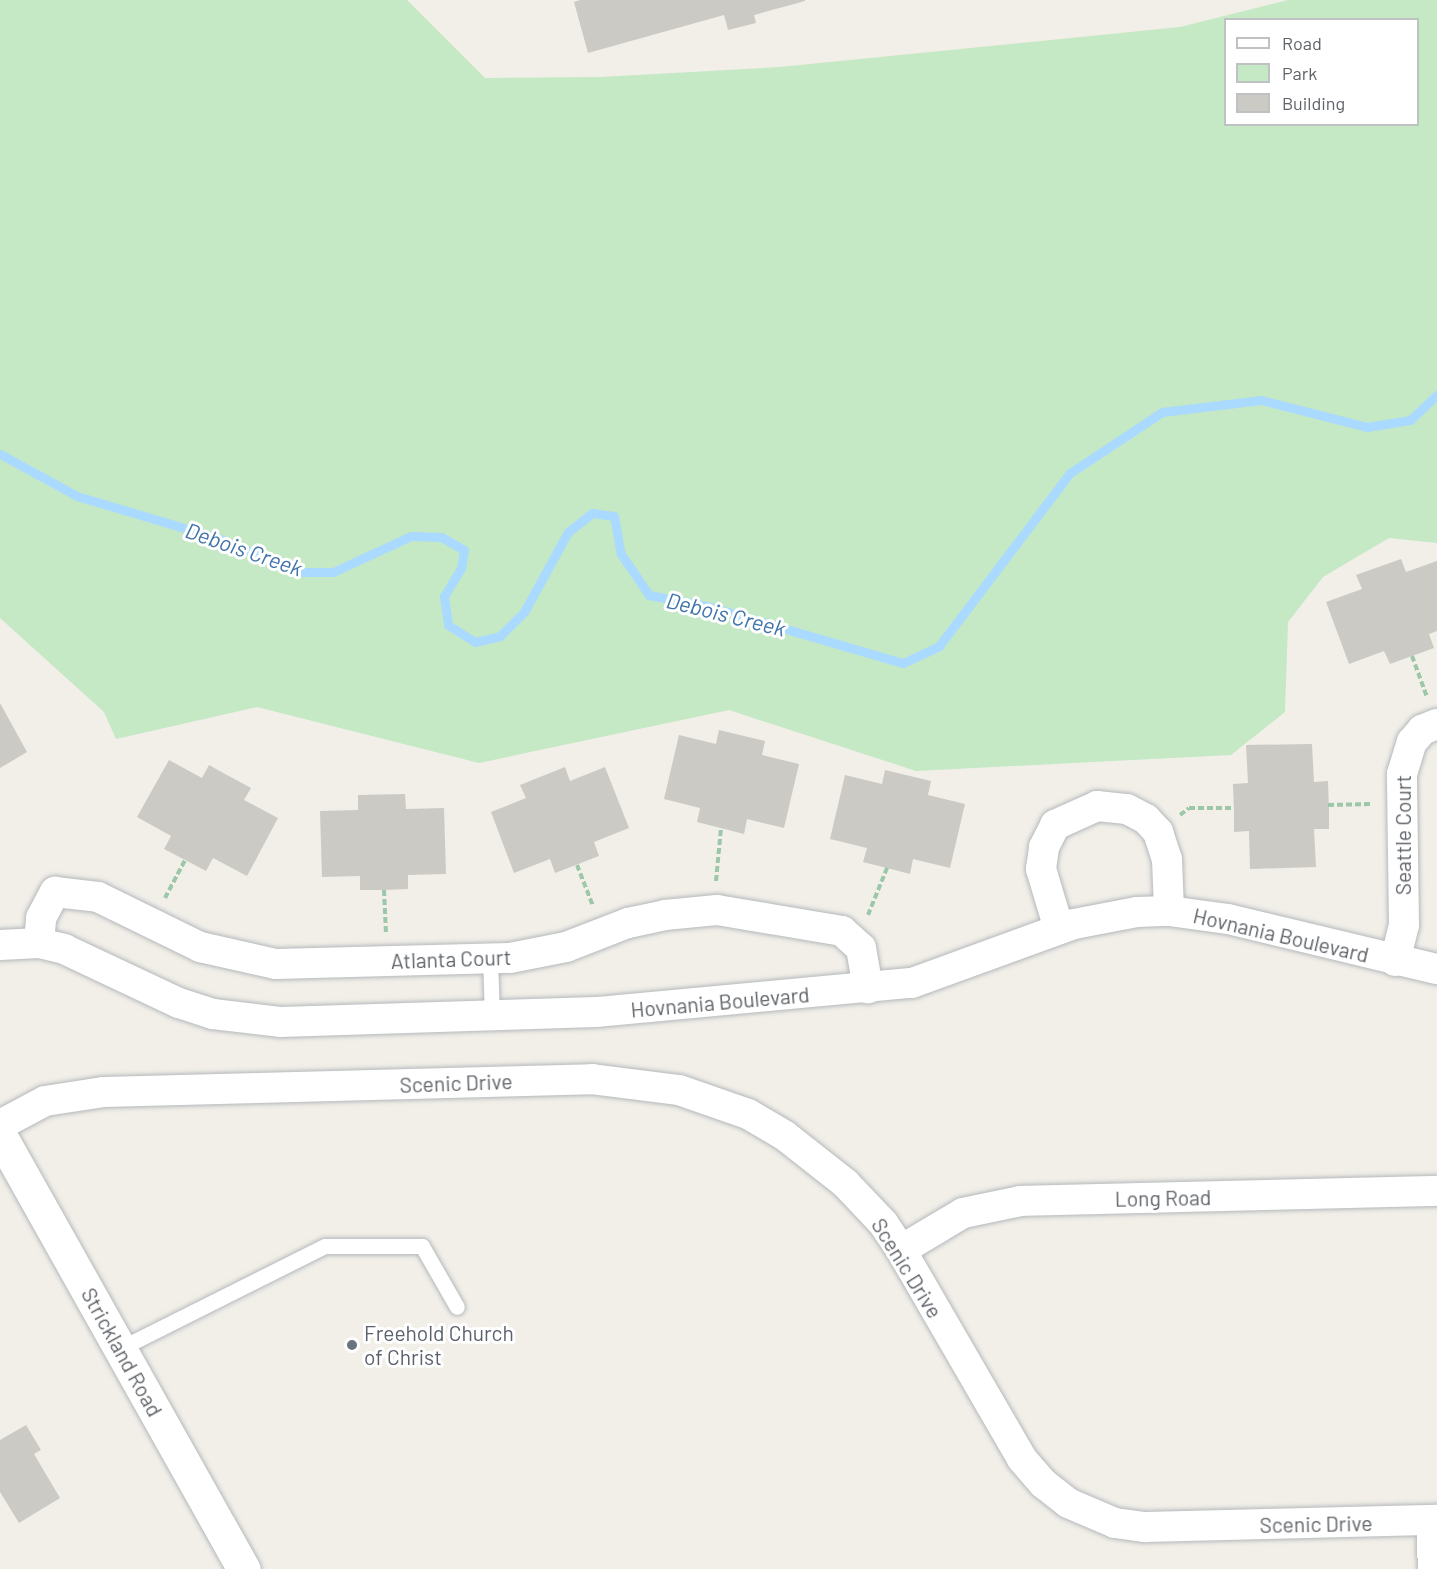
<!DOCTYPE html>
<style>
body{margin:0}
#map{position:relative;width:1437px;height:1569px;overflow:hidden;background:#f1efe8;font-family:Barlow,sans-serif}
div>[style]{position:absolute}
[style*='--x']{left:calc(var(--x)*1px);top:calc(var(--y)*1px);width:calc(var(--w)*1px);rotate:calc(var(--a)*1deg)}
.green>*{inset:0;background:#c5e8c5}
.stream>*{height:9px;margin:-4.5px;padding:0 4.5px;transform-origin:4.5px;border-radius:4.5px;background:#aadaff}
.building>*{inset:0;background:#cccac5}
.path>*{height:4px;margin-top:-2px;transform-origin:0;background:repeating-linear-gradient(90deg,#9cc7a9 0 6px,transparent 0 9px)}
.roads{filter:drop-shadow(0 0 2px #b5b8bc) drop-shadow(0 0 2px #b5b8bc)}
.lane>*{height:15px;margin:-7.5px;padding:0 7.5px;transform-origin:7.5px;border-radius:7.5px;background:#fff}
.street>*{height:30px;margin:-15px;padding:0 15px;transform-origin:15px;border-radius:15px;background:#fff}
.secondary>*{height:33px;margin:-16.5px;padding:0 16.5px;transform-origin:16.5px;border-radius:16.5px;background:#fff}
.dots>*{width:16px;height:16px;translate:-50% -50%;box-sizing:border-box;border:3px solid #fff;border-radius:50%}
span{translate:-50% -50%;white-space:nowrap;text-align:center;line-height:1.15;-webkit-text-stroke:6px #fff;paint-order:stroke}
.street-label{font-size:21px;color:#5f6368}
.worship-label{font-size:21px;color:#5b616d}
.left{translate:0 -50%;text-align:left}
.water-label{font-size:22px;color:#4174aa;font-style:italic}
.legend{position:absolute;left:1224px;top:18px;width:195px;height:108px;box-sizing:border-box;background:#fff;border:2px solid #bfc1c3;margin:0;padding:8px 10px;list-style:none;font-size:18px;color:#5f6368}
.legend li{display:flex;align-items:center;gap:12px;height:30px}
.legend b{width:30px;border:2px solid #bfc1c3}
</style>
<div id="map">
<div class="green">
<i style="clip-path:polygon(evenodd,0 0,407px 0,485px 78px,601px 77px,780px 67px,1180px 27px,1288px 0,1437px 0,1437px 543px,1389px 538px,1323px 577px,1288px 622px,1285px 712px,1231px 755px,916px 771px,729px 710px,479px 763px,257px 707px,116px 739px,104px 712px,0 618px,0 0,1226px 20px,1418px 20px,1418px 124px,1226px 124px,1226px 20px)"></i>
</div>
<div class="stream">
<i style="--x:0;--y:454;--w:88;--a:28.6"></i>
<i style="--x:77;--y:496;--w:147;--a:16.6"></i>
<i style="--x:218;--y:538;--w:86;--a:23.3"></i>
<i style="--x:297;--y:572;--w:36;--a:0"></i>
<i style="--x:333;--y:572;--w:86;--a:-24.8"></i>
<i style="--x:411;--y:536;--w:30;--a:2"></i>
<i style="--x:441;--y:537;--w:26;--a:29"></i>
<i style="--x:464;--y:550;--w:18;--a:99"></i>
<i style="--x:461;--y:568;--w:33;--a:121"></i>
<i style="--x:444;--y:596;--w:29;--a:82"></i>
<i style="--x:448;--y:625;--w:32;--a:32"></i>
<i style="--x:475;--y:642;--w:26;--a:-13"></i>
<i style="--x:500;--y:636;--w:34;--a:-45"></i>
<i style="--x:524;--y:612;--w:91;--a:-61.2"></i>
<i style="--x:568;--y:532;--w:31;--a:-38"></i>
<i style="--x:592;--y:513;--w:22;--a:8"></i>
<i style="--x:614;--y:516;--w:39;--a:80"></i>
<i style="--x:621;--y:554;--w:50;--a:55.7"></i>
<i style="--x:649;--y:595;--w:63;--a:11"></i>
<i style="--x:711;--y:607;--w:200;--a:16.3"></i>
<i style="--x:903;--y:663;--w:40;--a:-25"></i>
<i style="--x:939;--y:646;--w:217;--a:-52.9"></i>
<i style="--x:1070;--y:473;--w:110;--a:-33.5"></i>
<i style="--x:1162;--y:412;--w:100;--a:-6.9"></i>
<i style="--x:1261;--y:400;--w:109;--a:14.3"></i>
<i style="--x:1367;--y:427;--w:44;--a:-9.2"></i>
<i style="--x:1410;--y:420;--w:37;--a:-43"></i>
</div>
<div class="building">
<i style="clip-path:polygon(580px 0,805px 0,805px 1px,754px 15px,756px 23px,728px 30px,724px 15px,588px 53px,574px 2px)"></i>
<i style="clip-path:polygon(1401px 559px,1406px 572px,1437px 561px,1437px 631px,1429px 634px,1434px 648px,1390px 664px,1384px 651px,1349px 664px,1326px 602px,1362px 589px,1356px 575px)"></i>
<i style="clip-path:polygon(0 703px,27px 752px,0 768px)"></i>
<i style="clip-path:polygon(719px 730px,765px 741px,762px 755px,799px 764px,784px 828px,747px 819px,744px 834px,697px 822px,700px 808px,664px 799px,679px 735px,716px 744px)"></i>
<i style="clip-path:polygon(1312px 744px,1314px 782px,1328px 781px,1329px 810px,1329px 829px,1314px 829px,1316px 867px,1250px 869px,1249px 831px,1234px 832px,1234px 812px,1233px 784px,1248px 783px,1246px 745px)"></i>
<i style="clip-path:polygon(169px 760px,202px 778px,209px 765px,216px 769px,251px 788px,244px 800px,278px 818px,247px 876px,213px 858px,206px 871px,189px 862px,164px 849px,171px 836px,137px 817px)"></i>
<i style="clip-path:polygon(565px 767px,570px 781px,605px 767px,629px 828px,594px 842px,599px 856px,555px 873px,550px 859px,514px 873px,491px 812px,526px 798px,520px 785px)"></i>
<i style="clip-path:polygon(885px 770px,931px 781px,928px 795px,965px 804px,950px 868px,913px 859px,910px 874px,891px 869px,863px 862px,867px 848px,830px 839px,845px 775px,882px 784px)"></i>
<i style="clip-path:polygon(405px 794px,406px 809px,444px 808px,446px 874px,408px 875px,408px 889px,384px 890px,360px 890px,360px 876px,322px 877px,320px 811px,358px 810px,358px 795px)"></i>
<i style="clip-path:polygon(26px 1425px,41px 1450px,34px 1454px,60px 1498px,19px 1523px,0 1492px,0 1440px)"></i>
</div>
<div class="path">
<i style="--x:1412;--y:656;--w:44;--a:69.9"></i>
<i style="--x:1328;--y:805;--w:44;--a:-1.3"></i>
<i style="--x:1180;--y:815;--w:11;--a:-38"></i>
<i style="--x:1189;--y:808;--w:45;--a:0"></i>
<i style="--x:577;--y:865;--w:44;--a:68.7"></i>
<i style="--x:716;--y:881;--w:53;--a:-84.6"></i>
<i style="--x:384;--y:890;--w:44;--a:87.4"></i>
<i style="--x:165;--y:898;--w:43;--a:-62.2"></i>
<i style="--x:868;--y:915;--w:51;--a:-68"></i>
</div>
<div class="roads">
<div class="lane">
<i style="--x:490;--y:959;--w:58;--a:88"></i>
<i style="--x:119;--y:1349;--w:230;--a:-26.6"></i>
<i style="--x:325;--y:1246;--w:97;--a:0"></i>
<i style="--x:422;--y:1246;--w:70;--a:60.2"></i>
</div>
<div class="street">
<i style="--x:1059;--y:929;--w:63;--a:-106.7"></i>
<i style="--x:1041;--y:869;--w:22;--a:-82"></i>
<i style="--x:1044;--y:847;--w:25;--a:-63"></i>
<i style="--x:1055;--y:825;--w:46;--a:-24.3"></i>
<i style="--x:1097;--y:806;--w:30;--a:6"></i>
<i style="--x:1127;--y:809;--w:21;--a:28"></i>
<i style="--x:1146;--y:819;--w:18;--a:47"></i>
<i style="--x:1158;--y:832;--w:28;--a:72"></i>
<i style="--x:1167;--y:859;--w:52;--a:87.8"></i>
<i style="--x:39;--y:943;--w:25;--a:-85"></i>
<i style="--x:41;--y:918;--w:30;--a:-62"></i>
<i style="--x:55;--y:892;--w:43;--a:6.6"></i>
<i style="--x:98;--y:897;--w:114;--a:26.1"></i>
<i style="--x:200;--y:947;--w:78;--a:12.6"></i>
<i style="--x:276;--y:964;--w:234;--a:-1.5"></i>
<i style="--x:510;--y:958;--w:57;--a:-11.1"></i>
<i style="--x:566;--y:947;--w:66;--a:-21.2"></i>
<i style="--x:628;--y:923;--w:38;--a:-12"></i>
<i style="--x:665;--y:915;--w:52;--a:-5.5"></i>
<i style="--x:717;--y:910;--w:127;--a:9.5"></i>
<i style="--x:842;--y:931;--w:25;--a:42"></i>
<i style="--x:861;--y:948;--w:41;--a:80.1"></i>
<i style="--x:0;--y:945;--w:39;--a:-3"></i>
<i style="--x:39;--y:943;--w:26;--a:13"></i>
<i style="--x:64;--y:949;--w:127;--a:25.2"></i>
<i style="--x:179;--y:1003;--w:36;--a:18"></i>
<i style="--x:213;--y:1014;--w:67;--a:6.8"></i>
<i style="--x:280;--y:1022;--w:317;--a:-1.8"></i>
<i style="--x:597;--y:1012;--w:316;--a:-5.3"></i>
<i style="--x:912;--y:983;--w:172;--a:-20"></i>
<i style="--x:1074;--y:924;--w:64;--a:-10.8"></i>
<i style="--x:1137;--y:912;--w:32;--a:-2"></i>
<i style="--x:1169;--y:911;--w:60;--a:7.7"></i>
<i style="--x:1228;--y:919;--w:215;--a:13.5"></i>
<i style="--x:1395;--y:961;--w:37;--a:-76"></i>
<i style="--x:1404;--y:925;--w:151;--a:-90.8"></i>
<i style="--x:1402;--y:774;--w:34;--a:-73"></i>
<i style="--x:1412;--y:742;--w:16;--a:-50"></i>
<i style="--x:1422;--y:730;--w:16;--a:-22"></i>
<i style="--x:0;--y:1125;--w:51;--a:-28.1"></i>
<i style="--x:45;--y:1101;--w:60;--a:-8.7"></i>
<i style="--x:104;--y:1092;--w:488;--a:-1.5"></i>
<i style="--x:592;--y:1079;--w:88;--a:7.2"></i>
<i style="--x:679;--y:1090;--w:73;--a:19.2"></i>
<i style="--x:748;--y:1114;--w:42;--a:30.3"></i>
<i style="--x:784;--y:1135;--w:78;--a:38.2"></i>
<i style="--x:845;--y:1183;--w:55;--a:46.5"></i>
<i style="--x:883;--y:1223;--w:32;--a:56"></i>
<i style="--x:901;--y:1250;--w:241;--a:59.9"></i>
<i style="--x:1022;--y:1459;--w:33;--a:49"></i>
<i style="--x:1044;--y:1484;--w:31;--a:38"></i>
<i style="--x:1068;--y:1503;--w:51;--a:23.1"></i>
<i style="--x:1115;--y:1523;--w:30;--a:8"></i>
<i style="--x:1145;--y:1527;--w:292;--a:-1.4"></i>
<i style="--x:901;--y:1250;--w:72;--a:-30.8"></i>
<i style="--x:963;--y:1213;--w:59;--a:-11.7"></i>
<i style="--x:1021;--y:1201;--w:416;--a:-1.4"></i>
<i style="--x:1431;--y:1520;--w:49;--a:87.7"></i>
</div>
<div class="secondary">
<i style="--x:0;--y:1135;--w:498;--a:60.7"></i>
</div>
</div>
<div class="dots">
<i style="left:352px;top:1345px;background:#6b7280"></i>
</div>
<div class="street-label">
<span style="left:1403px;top:835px;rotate:-90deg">Seattle Court</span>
<span style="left:1281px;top:935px;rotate:13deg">Hovnania Boulevard</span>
<span style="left:451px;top:959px;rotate:-2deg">Atlanta Court</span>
<span style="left:720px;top:1002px;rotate:-5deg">Hovnania Boulevard</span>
<span style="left:456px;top:1083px;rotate:-2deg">Scenic Drive</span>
<span style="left:1163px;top:1198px;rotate:-1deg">Long Road</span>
<span style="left:907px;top:1268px;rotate:58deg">Scenic Drive</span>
<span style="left:122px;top:1352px;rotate:61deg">Strickland Road</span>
<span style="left:1316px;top:1524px;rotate:-1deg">Scenic Drive</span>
</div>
<div class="worship-label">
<span class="left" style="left:364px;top:1345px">Freehold Church<br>of Christ</span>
</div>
<div class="water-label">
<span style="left:244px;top:549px;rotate:19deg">Debois Creek</span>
<span style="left:726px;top:614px;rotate:14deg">Debois Creek</span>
</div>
<ul class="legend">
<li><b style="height:8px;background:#fff"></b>Road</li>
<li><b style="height:16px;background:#c5e8c5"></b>Park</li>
<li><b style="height:16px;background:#cccac5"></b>Building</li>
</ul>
</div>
